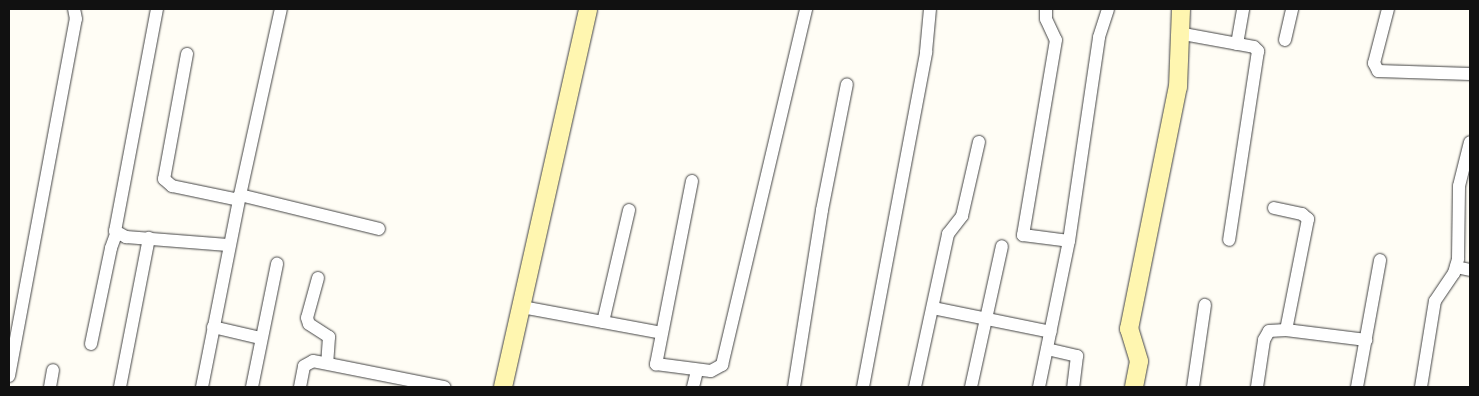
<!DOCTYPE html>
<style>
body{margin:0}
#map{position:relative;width:1479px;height:396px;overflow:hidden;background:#fffdf5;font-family:"Libre Baskerville",serif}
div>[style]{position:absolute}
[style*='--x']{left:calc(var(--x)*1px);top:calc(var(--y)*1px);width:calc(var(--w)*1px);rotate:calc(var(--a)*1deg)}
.roads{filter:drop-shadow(0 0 1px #444) drop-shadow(0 0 1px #444)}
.street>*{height:12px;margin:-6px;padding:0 6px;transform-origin:6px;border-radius:6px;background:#fff}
.secondary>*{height:18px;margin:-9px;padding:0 9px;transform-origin:9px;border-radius:9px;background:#fff6b0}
span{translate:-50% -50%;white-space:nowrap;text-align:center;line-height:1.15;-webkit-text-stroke:5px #fff;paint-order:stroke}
.frame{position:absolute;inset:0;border:10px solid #111;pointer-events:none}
</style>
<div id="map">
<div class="roads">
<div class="street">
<i style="--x:157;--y:9;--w:226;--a:100.7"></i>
<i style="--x:115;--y:231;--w:13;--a:29"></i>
<i style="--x:126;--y:237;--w:102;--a:4.5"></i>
<i style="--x:1046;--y:9;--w:10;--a:90"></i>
<i style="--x:1046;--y:19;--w:23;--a:65"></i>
<i style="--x:1056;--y:40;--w:198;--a:99.6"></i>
<i style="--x:1023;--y:235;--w:46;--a:7.4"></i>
<i style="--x:1388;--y:9;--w:56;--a:104.5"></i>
<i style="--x:1374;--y:63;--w:9;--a:63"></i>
<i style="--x:1378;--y:71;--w:92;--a:1.9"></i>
<i style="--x:1178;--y:33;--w:77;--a:10.4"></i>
<i style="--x:1254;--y:47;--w:6;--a:45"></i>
<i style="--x:1258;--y:51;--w:191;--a:98.7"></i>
<i style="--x:1285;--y:40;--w:32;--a:-77"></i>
<i style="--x:1237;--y:44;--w:36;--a:-80"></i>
<i style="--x:187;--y:54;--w:127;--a:100.4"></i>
<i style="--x:164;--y:179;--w:11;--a:41"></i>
<i style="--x:172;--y:186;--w:68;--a:11.8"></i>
<i style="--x:692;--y:181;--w:187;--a:101.1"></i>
<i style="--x:656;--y:364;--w:55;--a:7.3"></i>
<i style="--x:711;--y:371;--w:13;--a:-29"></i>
<i style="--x:722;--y:365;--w:366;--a:-76.7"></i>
<i style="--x:240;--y:195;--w:190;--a:-77.6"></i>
<i style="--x:1274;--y:208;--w:29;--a:12"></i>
<i style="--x:1302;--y:214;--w:8;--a:40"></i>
<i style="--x:1308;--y:219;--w:113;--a:101.2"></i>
<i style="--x:1456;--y:267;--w:14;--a:12"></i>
<i style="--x:318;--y:278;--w:41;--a:105.4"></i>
<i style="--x:307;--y:318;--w:6;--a:72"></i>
<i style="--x:309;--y:324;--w:24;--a:33"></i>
<i style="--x:329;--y:337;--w:26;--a:94"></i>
<i style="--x:522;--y:307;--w:142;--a:10.5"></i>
<i style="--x:933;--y:308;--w:120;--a:11.5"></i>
<i style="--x:603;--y:322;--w:115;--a:-76.9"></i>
<i style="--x:213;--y:327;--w:48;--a:13.2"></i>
<i style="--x:91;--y:344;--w:98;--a:-78.2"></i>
<i style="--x:111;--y:248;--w:15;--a:-70"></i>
<i style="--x:1047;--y:349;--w:31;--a:13"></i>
<i style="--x:1077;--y:356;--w:31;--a:97"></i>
<i style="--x:9;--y:376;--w:363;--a:-79.4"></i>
<i style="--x:76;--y:19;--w:10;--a:-101"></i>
<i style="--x:50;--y:387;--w:17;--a:-80"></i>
<i style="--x:120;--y:387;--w:152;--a:-79"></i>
<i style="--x:202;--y:387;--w:196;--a:-78.8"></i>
<i style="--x:240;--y:195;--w:143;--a:13.7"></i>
<i style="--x:252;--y:387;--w:126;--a:-78.5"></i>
<i style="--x:300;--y:387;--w:21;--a:-79"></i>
<i style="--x:304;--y:366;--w:10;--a:-29"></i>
<i style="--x:313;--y:361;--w:134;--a:11.2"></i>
<i style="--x:693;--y:387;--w:16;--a:-76"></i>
<i style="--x:794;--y:387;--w:179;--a:-81"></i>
<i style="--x:822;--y:210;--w:128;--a:-78.8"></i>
<i style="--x:863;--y:387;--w:341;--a:-79.3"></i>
<i style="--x:926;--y:52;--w:43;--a:-84.7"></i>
<i style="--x:915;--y:387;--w:157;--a:-77.8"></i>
<i style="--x:948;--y:234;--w:23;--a:-52"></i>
<i style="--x:962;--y:216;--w:76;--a:-77.1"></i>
<i style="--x:971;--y:387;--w:144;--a:-77.6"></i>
<i style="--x:1039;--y:387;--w:149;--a:-78.4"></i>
<i style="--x:1069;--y:241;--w:206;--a:-81.6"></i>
<i style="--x:1099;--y:37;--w:29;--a:-72"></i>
<i style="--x:1193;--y:387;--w:83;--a:-81.7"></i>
<i style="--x:1257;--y:387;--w:48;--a:-81.5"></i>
<i style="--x:1264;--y:340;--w:10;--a:-61"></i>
<i style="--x:1269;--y:331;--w:17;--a:-3"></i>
<i style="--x:1286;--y:330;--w:81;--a:7.1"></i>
<i style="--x:1357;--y:387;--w:129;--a:-79.7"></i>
<i style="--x:1421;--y:387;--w:87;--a:-80.8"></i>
<i style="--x:1435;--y:301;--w:34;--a:-56"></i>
<i style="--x:1454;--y:273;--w:15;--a:-74"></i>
<i style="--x:1458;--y:259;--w:73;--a:-89.2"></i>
<i style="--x:1459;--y:186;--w:45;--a:-76"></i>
</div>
<div class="secondary">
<i style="--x:503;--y:387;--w:387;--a:-77.3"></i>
<i style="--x:1134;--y:387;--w:26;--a:-79"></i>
<i style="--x:1139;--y:361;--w:34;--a:-107"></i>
<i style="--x:1129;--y:329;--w:247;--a:-78.6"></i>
<i style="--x:1178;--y:87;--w:78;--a:-87.8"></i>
</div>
</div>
<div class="frame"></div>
</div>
